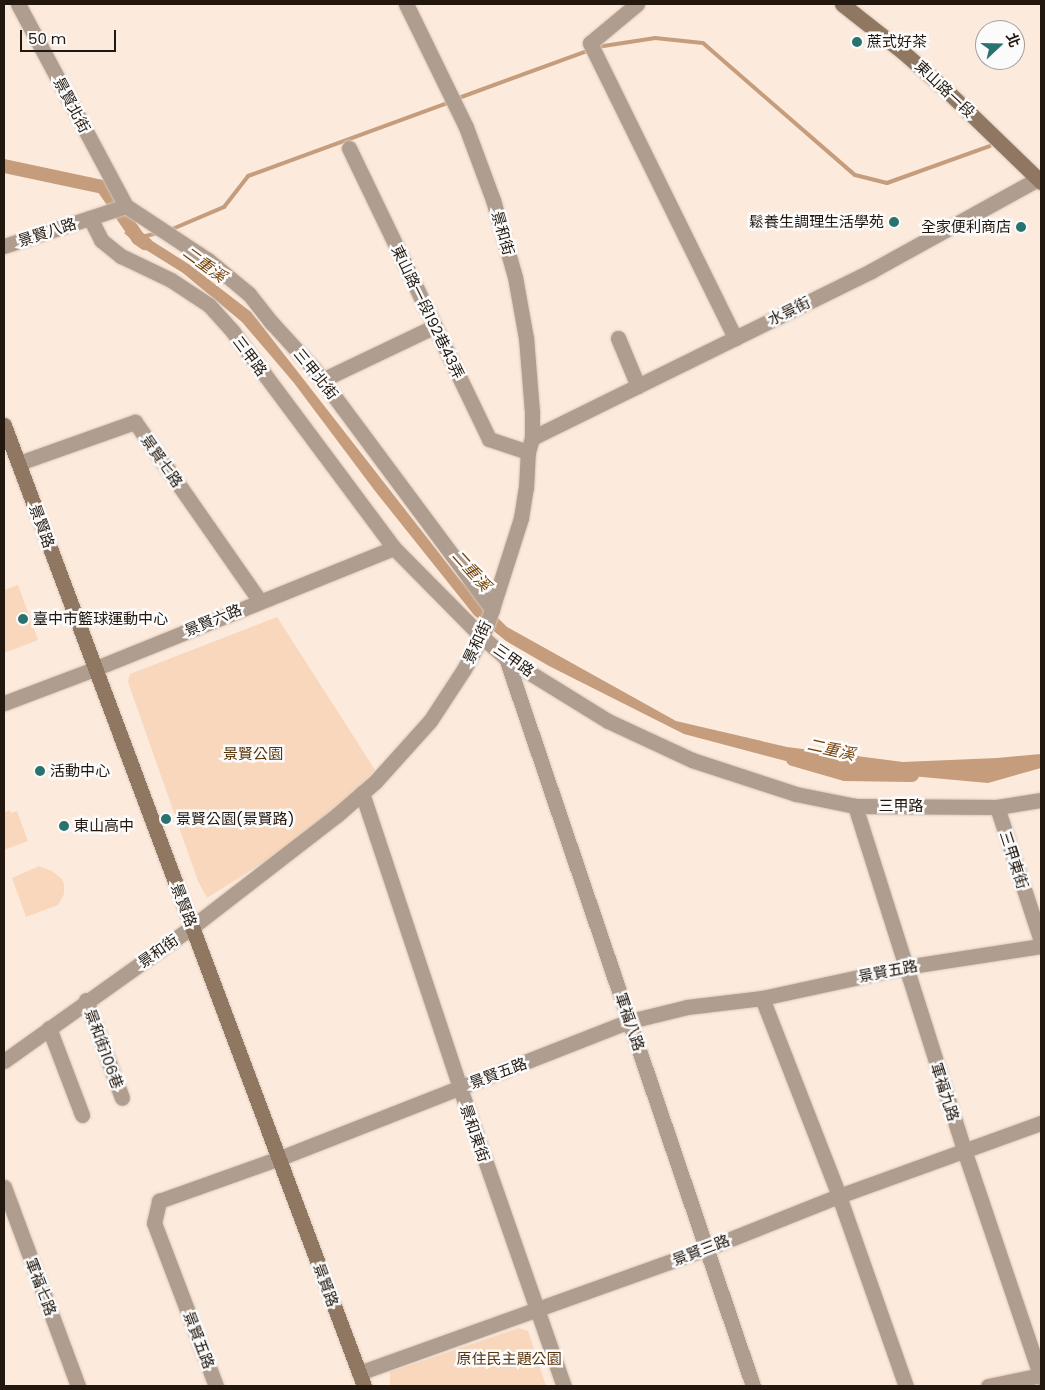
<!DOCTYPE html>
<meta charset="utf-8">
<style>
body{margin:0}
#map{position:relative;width:1045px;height:1390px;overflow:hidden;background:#fceadc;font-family:Poppins,"Noto Sans TC",sans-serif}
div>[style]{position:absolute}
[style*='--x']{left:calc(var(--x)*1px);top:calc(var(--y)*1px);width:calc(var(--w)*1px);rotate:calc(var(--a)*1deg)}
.green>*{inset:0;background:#f8d7bc}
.water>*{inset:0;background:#c59d7c}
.stream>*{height:4px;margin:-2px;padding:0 2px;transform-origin:2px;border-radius:2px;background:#c59d7c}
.canal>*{height:14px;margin:-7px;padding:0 7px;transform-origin:7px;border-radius:7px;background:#c59d7c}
.roads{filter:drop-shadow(0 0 1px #d9c8bb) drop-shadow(0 0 1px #d9c8bb)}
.street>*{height:15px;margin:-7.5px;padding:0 7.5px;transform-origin:7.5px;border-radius:7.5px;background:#af9d8f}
.secondary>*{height:15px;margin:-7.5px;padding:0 7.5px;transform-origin:7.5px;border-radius:7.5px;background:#907762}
.dots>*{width:14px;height:14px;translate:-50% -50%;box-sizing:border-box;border:2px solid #fbfbfb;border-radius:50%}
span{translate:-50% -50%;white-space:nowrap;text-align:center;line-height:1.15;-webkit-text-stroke:5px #fbfbfb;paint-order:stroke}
.poi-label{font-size:15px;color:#22180f}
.left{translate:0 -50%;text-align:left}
.right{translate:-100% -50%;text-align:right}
.street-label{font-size:15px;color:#22180f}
.park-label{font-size:15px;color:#59330a}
.water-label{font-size:16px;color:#77440c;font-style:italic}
.frame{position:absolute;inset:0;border:5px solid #22180f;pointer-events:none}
.north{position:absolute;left:975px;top:20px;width:50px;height:50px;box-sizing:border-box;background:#fbfbfb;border:1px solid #a4a09d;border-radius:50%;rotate:69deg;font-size:14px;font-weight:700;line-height:20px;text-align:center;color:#22180f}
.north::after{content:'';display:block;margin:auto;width:18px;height:22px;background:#29736e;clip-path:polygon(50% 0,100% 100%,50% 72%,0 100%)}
.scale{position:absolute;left:20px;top:30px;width:96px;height:22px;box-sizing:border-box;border:2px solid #22180f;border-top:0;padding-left:6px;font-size:15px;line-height:18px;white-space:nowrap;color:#22180f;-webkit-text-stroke:4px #fbfbfb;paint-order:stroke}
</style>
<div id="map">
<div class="green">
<i style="clip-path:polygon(18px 585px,38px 640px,4px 653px,4px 590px)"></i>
<i style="clip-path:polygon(277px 617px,375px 770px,345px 801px,275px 855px,207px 898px,198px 881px,128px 682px,130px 674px)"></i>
<i style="clip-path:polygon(9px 810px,11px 813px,17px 811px,28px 841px,4px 850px,4px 813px)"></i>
<i style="clip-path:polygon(39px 866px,52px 871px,62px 879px,64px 884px,64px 894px,58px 905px,26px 917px,12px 878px)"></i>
<i style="clip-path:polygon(519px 1328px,528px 1331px,546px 1386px,390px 1386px,390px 1372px)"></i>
</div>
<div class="water">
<i style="clip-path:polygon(136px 226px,146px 237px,190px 265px,251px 312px,460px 580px,507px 627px,676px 721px,787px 747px,903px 762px,997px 758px,1041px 754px,1041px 768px,988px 783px,900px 775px,786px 761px,684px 734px,549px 666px,506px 641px,474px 615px,375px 491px,294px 383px,242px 322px,183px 273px,138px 245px,124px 233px)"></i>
</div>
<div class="stream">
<i style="--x:597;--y:47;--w:59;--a:-8.8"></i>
<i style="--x:655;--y:38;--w:48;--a:5.9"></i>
<i style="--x:703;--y:43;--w:201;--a:41"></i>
<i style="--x:855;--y:175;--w:33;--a:14"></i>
<i style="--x:887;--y:183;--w:109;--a:-19.8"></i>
<i style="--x:456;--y:99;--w:143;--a:-20.1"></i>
<i style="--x:170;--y:230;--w:59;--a:-23.1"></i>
<i style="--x:224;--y:207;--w:39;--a:-52"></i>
<i style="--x:248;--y:176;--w:215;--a:-20.1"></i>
<i style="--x:141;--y:237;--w:17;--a:-13"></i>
</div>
<div class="canal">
<i style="--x:4;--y:166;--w:101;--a:12"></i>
<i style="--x:103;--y:187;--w:62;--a:55.5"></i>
<i style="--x:138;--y:238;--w:9;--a:36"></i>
<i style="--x:793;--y:759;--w:54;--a:16.1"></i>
<i style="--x:845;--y:774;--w:67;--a:0.9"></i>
</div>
<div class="roads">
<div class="street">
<i style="--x:18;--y:4;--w:229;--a:61.9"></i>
<i style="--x:637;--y:4;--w:61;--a:140.3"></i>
<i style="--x:590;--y:43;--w:329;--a:63.8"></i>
<i style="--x:349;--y:148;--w:323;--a:64.3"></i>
<i style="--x:489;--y:439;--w:41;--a:18.4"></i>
<i style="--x:90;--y:218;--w:25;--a:63"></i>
<i style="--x:101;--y:240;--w:26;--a:39"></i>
<i style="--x:121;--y:256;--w:55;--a:25.6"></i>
<i style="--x:171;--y:280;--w:45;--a:33.3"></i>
<i style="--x:209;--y:305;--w:36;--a:48"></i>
<i style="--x:233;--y:332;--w:269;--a:53.3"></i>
<i style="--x:394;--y:548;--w:125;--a:45.3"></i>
<i style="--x:482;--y:637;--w:32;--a:41"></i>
<i style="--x:506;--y:658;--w:120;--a:31.7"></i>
<i style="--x:608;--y:721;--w:93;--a:24.9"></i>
<i style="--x:692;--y:760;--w:109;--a:18.1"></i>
<i style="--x:796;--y:794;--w:60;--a:11.5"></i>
<i style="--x:855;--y:806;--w:142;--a:0.4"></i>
<i style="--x:997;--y:807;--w:45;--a:-9"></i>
<i style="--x:4;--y:246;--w:128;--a:-18.2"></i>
<i style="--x:126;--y:206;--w:98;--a:33.4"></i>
<i style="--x:208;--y:260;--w:53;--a:39.7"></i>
<i style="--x:249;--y:294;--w:37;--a:52"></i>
<i style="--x:272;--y:323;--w:62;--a:47.6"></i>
<i style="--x:314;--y:369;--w:299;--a:53.4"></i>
<i style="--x:618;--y:338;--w:52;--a:67.4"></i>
<i style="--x:322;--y:380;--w:125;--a:-25.5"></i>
<i style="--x:532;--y:438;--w:378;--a:-26.2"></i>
<i style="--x:871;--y:271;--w:194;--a:-28.9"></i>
<i style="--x:19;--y:463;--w:123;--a:-19.5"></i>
<i style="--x:135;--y:422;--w:218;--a:55.1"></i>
<i style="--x:506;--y:658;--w:769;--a:71.26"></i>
<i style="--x:4;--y:703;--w:96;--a:-20.7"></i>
<i style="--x:94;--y:669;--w:323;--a:-22"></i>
<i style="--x:362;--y:793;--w:311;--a:71.6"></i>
<i style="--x:460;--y:1088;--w:316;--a:70.8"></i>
<i style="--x:855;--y:806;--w:361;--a:72.4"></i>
<i style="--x:964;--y:1150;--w:240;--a:71.3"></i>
<i style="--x:997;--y:807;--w:141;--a:71.8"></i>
<i style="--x:762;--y:998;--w:212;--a:68.7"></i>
<i style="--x:839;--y:1196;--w:201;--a:70.6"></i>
<i style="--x:86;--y:1000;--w:104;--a:69.8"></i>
<i style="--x:49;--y:1028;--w:93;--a:69.2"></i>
<i style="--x:4;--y:1061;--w:231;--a:-35.5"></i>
<i style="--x:192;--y:927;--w:183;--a:-37.7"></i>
<i style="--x:337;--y:815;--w:50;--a:-41"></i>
<i style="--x:375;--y:782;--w:82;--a:-48"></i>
<i style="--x:430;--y:721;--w:62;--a:-56.8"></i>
<i style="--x:464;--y:669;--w:37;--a:-61"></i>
<i style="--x:482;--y:637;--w:30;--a:-70"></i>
<i style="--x:492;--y:609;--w:96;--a:-72.3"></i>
<i style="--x:521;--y:518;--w:30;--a:-81"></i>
<i style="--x:526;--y:488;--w:36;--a:-87"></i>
<i style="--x:528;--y:452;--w:15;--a:-74"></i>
<i style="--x:532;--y:438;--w:26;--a:-90"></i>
<i style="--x:532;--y:412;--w:74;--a:-94.6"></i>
<i style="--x:526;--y:338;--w:62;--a:-100.2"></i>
<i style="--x:515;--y:277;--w:80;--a:-105.9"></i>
<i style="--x:493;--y:200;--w:78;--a:-110.3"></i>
<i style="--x:466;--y:127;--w:137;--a:-116"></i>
<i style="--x:4;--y:1187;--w:212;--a:69.6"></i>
<i style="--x:359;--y:1373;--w:371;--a:-19.7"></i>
<i style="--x:708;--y:1248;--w:141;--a:-21.7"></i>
<i style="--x:839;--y:1196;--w:215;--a:-19.9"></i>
<i style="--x:216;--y:1386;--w:174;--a:-110.8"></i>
<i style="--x:154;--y:1223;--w:23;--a:-77"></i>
<i style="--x:159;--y:1201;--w:128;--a:-19.6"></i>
<i style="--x:280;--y:1158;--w:376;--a:-21.4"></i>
<i style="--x:630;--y:1021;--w:59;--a:-13.8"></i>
<i style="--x:687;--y:1007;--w:76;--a:-6.8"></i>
<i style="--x:762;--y:998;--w:146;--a:-12.2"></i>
<i style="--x:905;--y:967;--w:138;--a:-8.8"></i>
<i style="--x:988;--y:1386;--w:54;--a:-11.7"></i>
</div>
<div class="secondary">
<i style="--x:842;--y:4;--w:78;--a:38.2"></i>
<i style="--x:903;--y:52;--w:56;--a:41.4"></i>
<i style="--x:945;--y:89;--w:134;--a:44.1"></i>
<i style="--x:4;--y:425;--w:1026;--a:69.46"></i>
</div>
</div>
<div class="dots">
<i style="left:857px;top:42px;background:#29736e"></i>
<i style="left:894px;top:222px;background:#29736e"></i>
<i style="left:1021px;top:227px;background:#29736e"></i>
<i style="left:23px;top:619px;background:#29736e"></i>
<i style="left:40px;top:771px;background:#29736e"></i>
<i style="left:166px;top:819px;background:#29736e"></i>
<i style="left:64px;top:826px;background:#29736e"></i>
</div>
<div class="poi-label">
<span class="left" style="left:867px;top:42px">蔗式好茶</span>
<span class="right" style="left:884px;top:222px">鬆養生調理生活學苑</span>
<span class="right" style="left:1011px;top:227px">全家便利商店</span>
<span class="left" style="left:33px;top:619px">臺中市籃球運動中心</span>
<span class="left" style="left:50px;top:771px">活動中心</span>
<span class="left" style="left:176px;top:819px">景賢公園(景賢路)</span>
<span class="left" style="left:74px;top:826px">東山高中</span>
</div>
<div class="street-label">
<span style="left:945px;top:89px;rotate:43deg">東山路一段</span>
<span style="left:72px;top:105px;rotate:62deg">景賢北街</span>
<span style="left:47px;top:232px;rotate:-18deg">景賢八路</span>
<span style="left:503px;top:233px;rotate:74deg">景和街</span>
<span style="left:789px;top:311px;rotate:-26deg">水景街</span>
<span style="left:428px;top:312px;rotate:64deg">東山路一段192巷43弄</span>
<span style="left:250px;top:356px;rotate:53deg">三甲路</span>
<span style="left:316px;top:374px;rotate:51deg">三甲北街</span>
<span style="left:162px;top:461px;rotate:55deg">景賢七路</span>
<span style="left:42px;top:526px;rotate:70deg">景賢路</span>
<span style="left:213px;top:620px;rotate:-22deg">景賢六路</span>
<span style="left:477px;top:642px;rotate:-65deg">景和街</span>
<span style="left:514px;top:660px;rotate:35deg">三甲路</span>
<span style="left:901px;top:806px">三甲路</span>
<span style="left:1014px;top:860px;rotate:72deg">三甲東街</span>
<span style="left:184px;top:905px;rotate:69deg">景賢路</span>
<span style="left:158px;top:951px;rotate:-35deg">景和街</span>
<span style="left:888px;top:971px;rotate:-11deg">景賢五路</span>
<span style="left:630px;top:1022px;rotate:71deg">軍福八路</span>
<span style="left:104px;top:1049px;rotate:70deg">景和街106巷</span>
<span style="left:498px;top:1073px;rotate:-21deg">景賢五路</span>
<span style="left:945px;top:1092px;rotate:72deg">軍福九路</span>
<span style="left:475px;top:1133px;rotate:71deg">景和東街</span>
<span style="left:701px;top:1250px;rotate:-21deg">景賢三路</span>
<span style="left:326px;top:1285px;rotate:70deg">景賢路</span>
<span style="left:41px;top:1287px;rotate:69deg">軍福七路</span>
<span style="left:199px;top:1340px;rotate:69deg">景賢五路</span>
</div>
<div class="park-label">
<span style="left:253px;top:754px">景賢公園</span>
<span style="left:509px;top:1359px">原住民主題公園</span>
</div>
<div class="water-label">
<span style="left:204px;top:265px;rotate:36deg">二重溪</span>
<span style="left:471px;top:571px;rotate:48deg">二重溪</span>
<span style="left:831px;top:750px;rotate:13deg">二重溪</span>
</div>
<div class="frame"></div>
<div class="north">北</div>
<div class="scale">50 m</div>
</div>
